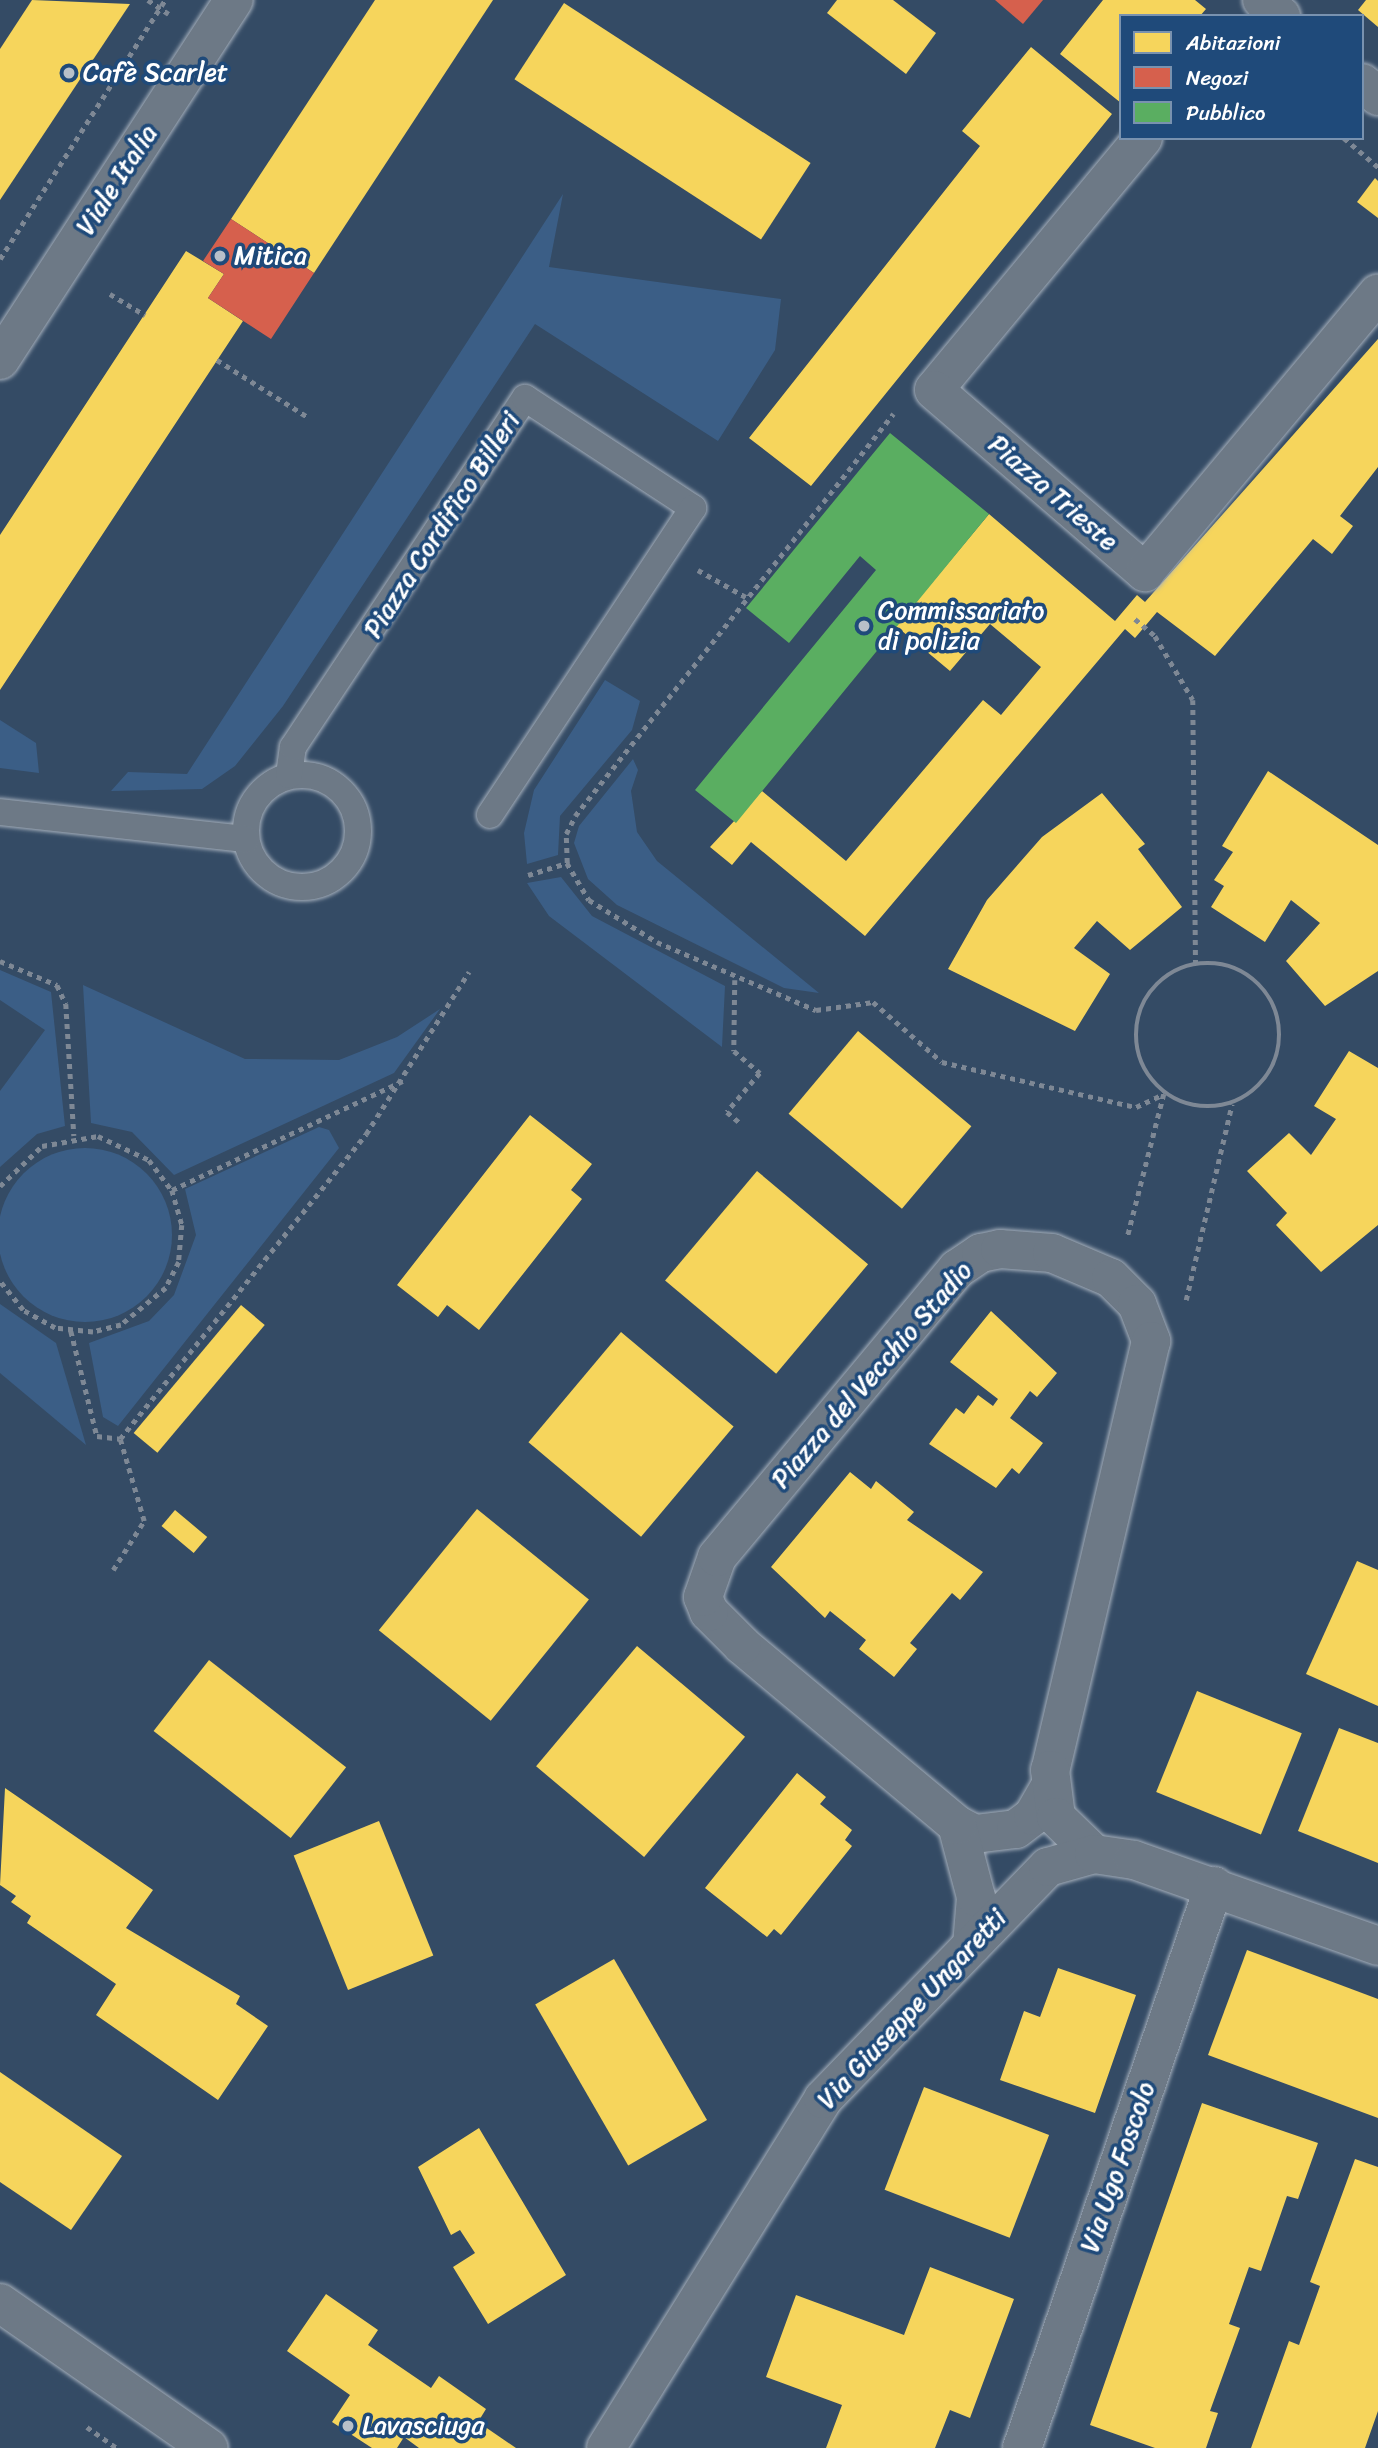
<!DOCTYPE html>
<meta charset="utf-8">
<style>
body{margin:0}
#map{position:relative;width:1378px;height:2448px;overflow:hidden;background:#344b65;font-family:Sriracha,sans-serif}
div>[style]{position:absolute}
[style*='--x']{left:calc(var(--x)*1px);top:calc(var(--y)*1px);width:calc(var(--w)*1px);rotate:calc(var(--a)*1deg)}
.green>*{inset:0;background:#3b5e86}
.round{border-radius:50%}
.homes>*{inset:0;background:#f6d55c;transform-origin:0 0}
.shops>*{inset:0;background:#d6604d}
.public>*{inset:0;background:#5aae61}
.path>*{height:4.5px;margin-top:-2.25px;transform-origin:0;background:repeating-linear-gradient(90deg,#7e8895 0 5px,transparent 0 10px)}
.path>.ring{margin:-2.25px;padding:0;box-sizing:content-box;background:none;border:4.5px solid #7e8895;border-radius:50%}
.roads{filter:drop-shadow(0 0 2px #a4aeba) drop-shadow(0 0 2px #a4aeba)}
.lane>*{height:26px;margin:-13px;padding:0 13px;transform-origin:13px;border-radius:13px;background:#6d7986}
.lane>.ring{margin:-13px;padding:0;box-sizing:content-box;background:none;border:26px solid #6d7986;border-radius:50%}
.street>*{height:38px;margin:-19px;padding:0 19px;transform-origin:19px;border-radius:19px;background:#6d7986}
.secondary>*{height:38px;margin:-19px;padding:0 19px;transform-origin:19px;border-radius:19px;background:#6d7986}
.dots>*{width:19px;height:19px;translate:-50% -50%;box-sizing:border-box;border:4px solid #1f4a7a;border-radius:50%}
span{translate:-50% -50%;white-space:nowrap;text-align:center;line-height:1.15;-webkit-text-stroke:7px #1f4a7a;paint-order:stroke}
.poi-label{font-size:26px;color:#fff}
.left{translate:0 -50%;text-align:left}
.street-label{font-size:26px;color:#fff}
.legend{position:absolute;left:1119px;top:14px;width:245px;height:126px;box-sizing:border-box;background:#1f4a7a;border:2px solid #7992af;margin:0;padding:9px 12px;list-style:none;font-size:21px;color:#fff}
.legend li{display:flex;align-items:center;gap:14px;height:35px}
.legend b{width:35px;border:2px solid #7992af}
</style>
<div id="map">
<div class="green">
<i style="clip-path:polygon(563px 194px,549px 267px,781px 299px,775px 350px,718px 441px,535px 324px,283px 706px,235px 766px,202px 789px,111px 791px,128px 772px,187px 774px)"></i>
<i style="clip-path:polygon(605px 680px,640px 701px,632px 730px,560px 816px,558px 855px,527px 864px,524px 833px,534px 790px)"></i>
<i style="clip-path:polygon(0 720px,36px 743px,39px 773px,0 768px)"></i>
<i style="clip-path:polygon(633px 759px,638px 770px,631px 791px,637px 832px,657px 861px,819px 993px,784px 988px,617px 905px,588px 879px,574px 843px,579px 826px)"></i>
<i style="clip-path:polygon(561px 877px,592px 916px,725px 986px,722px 1047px,549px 916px,527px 883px)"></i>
<i style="clip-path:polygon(0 970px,51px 992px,65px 1126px,37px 1134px,0 1167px,0 1091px,45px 1030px,0 1000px)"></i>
<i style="clip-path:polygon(83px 985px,245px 1059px,339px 1060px,397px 1037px,440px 1009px,394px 1073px,174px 1175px,132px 1132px,91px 1123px)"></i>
<i style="clip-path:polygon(319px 1127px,329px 1130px,339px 1148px,118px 1426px,103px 1417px,89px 1343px,149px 1321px,174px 1295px,196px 1235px,185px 1189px)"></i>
<i class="round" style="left:-2px;top:1148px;width:174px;height:174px"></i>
<i style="clip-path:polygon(0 1304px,56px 1343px,86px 1445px,0 1373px)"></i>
</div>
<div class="homes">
<i style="clip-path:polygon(32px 0,130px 4px,0 200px,0 49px)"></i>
<i style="clip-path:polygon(375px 0,493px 0,314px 273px,231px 219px)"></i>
<i style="clip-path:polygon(837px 0,893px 0,936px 33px,906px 74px,827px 13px)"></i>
<i style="clip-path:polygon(1103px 0,1195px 0,1206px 9px,1200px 16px,1121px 16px,1121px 103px,1060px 54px)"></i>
<i style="clip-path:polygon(1366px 0,1378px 0,1378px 27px,1358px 10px)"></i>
<i style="left:564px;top:3px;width:294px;height:91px;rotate:33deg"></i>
<i style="clip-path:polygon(1031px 47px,1112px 114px,811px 486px,749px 438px,980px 146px,962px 131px)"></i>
<i style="clip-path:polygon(1375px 178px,1378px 181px,1378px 218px,1357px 202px)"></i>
<i style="clip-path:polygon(186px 251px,224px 274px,208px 298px,243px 321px,0 690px,0 535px)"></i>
<i style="clip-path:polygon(1378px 339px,1378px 467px,1340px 516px,1353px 526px,1332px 554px,1313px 539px,1215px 656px,1157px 612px,1135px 638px,1125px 629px,865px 936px,751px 842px,732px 865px,710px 847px,762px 791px,846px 861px,983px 700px,1001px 715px,1041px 667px,990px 624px,950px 671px,896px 626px,989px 514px,1115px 621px,1137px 595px,1145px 602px)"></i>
<i style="clip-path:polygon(1268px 771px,1378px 845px,1378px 971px,1325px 1006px,1286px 961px,1320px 923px,1291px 900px,1265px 942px,1211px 907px,1224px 886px,1214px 880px,1233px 852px,1222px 846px)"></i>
<i style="clip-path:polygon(1102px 793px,1145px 844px,1138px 849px,1182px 907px,1130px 950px,1097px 921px,1074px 948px,1110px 974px,1075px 1031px,948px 969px,987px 900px,1042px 837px)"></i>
<i style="left:858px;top:1031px;width:148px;height:108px;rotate:40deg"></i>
<i style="clip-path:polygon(1349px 1051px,1378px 1068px,1378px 1225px,1321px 1272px,1276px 1225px,1287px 1213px,1247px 1171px,1289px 1133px,1311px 1155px,1336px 1119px,1314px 1106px)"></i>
<i style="clip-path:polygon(530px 1115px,592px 1164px,571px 1190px,582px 1199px,479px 1330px,447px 1305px,438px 1317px,397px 1285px)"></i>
<i style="left:757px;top:1171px;width:145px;height:143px;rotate:40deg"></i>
<i style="left:241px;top:1305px;width:31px;height:167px;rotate:40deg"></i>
<i style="clip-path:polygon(991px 1311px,1057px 1373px,1037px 1397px,1030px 1391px,1010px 1418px,1043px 1443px,1019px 1474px,1012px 1468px,996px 1488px,929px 1444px,956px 1408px,964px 1414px,978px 1395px,993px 1406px,998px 1399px,950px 1362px)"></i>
<i style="left:621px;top:1332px;width:147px;height:144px;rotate:40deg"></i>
<i style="clip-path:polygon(850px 1472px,871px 1489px,876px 1481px,914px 1512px,907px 1520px,983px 1572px,960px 1600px,952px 1593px,910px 1643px,917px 1649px,894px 1677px,859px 1649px,866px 1640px,830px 1611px,825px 1618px,771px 1567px)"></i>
<i style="left:477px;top:1509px;width:144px;height:156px;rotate:39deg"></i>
<i style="left:175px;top:1510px;width:42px;height:21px;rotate:40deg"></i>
<i style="clip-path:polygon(1357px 1561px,1378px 1570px,1378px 1706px,1306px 1674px)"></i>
<i style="left:637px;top:1646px;width:141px;height:157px;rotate:40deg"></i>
<i style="left:209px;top:1660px;width:174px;height:90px;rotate:38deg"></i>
<i style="left:1197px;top:1691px;width:113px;height:109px;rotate:22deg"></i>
<i style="clip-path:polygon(1339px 1728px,1378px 1743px,1378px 1863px,1298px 1831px)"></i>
<i style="clip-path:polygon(797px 1773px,826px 1797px,820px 1804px,852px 1830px,845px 1840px,852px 1846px,781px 1935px,774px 1929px,767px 1937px,705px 1888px)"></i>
<i style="clip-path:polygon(5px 1788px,153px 1890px,126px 1928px,240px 1996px,236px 2004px,268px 2026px,218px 2100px,96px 2015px,116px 1984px,27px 1923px,31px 1916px,11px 1902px,16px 1896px,0 1885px)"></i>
<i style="left:379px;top:1821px;width:145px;height:92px;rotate:68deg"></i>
<i style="clip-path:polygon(1247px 1950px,1378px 1999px,1378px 2118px,1208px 2055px)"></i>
<i style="left:614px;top:1959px;width:186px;height:91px;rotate:60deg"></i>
<i style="clip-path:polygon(1058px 1968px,1136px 1995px,1095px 2113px,1000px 2080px,1024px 2011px,1040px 2017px)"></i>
<i style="clip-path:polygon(0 2072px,122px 2156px,71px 2230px,0 2182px)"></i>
<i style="left:924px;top:2087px;width:134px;height:110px;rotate:21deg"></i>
<i style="clip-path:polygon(1202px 2103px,1318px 2143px,1298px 2199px,1287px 2196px,1261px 2271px,1249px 2267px,1229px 2324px,1240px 2328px,1210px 2411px,1218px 2413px,1206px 2448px,1155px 2448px,1090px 2425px)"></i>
<i style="clip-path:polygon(479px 2128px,566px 2275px,488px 2324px,453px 2267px,475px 2253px,460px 2230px,451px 2235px,418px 2167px)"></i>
<i style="clip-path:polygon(1355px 2159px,1378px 2167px,1378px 2411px,1365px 2448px,1251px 2448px,1289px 2341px,1299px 2345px,1320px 2286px,1310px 2282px)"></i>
<i style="clip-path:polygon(930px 2267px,1014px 2299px,970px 2418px,950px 2410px,935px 2448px,826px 2448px,842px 2405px,766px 2377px,796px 2295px,904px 2335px)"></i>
<i style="clip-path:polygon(326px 2294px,378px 2330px,368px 2345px,431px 2388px,439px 2376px,486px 2409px,478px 2422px,516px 2448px,419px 2448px,404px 2437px,397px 2448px,372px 2448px,332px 2422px,350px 2395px,287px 2351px)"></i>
</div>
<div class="shops">
<i style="clip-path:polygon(995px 0,1043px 0,1023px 24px)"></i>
<i style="clip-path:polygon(231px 219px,314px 273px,271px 339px,208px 298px,224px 274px,203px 261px)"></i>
</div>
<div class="public">
<i style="clip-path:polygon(890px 433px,989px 514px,736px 823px,695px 790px,876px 570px,860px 556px,789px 643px,746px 608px)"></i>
</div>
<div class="path">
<i style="--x:148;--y:0;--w:25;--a:34"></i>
<i style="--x:1344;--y:138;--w:45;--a:40.5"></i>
<i style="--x:0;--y:259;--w:307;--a:-57.5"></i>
<i style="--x:110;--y:294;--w:41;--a:31"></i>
<i style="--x:217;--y:360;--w:107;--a:32.1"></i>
<i style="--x:698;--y:570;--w:55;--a:29.4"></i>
<i style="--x:1135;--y:619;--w:26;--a:40"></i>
<i style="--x:1155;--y:636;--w:74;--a:59.3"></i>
<i style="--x:1193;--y:700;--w:265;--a:89.4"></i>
<i style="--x:567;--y:863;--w:29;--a:-92"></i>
<i style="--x:566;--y:834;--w:20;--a:-63"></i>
<i style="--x:575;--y:816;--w:513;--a:-51.65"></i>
<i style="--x:528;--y:875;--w:41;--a:-17.1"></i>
<i style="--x:567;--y:863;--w:43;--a:59.3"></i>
<i style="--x:589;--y:900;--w:80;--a:31.7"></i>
<i style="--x:657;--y:942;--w:173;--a:23.2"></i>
<i style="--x:816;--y:1010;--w:58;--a:-8"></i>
<i style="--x:873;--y:1002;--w:91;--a:41"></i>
<i style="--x:942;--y:1062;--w:199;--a:13.1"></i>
<i style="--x:1136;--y:1107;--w:31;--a:-25"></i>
<i style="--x:1164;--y:1094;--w:146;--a:104.3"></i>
<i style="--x:0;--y:961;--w:62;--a:22.8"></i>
<i style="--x:57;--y:985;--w:21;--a:65"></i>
<i style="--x:66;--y:1004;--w:132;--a:86.5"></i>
<i class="ring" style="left:1136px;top:963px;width:139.5px;height:139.5px"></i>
<i style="--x:735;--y:980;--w:71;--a:90.8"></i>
<i style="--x:734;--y:1051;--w:34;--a:40"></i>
<i style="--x:760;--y:1073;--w:51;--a:130.2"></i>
<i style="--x:727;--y:1112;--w:17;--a:40"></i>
<i style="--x:0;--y:1186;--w:58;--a:-43.6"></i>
<i style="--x:42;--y:1146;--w:57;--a:-10.1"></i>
<i style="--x:98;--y:1136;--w:56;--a:25.2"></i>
<i style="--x:149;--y:1160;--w:38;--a:53"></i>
<i style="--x:172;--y:1190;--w:36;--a:74"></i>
<i style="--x:182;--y:1225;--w:37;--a:95"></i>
<i style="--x:179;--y:1262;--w:29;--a:117"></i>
<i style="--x:166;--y:1288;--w:58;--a:140.6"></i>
<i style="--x:121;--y:1325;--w:29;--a:166"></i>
<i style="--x:93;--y:1332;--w:38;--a:-174"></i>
<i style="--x:55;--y:1328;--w:37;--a:-151"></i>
<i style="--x:23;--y:1310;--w:36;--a:-129"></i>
<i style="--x:172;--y:1190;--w:255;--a:-25.3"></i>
<i style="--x:1186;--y:1300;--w:201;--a:-76.8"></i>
<i style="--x:71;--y:1331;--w:108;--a:76.1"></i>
<i style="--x:97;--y:1436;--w:23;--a:7"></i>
<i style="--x:120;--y:1439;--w:392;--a:-51.1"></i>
<i style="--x:366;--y:1134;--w:192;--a:-57.6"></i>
<i style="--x:113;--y:1570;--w:58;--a:-57.7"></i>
<i style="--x:144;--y:1521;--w:85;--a:-106.3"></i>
<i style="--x:87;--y:2427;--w:37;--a:35"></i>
</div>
<div class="roads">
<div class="lane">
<i class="ring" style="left:246px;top:775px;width:86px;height:86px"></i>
<i style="--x:289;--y:775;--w:28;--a:-82"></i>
<i style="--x:293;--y:747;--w:419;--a:-56.4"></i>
<i style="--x:525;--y:398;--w:201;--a:33.2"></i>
<i style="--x:693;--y:508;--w:368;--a:123.5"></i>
<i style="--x:0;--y:812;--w:247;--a:6.3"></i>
</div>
<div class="street">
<i style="--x:1143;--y:138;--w:327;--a:129.7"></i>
<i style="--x:934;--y:390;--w:279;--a:40.8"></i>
<i style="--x:1145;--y:572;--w:363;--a:-50.1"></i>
<i style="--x:957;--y:1825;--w:20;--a:27"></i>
<i style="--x:975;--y:1834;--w:41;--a:-7"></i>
<i style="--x:1016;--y:1829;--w:21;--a:-37"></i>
<i style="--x:1033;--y:1816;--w:34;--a:-60"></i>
<i style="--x:972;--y:1945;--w:48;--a:-85.2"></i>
<i style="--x:976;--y:1897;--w:74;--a:-104.8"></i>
<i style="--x:957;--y:1825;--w:280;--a:-140.1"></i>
<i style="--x:742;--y:1645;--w:47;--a:-135"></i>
<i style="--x:709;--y:1612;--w:16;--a:-112"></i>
<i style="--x:703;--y:1597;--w:42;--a:-70.7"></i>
<i style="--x:717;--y:1557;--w:375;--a:-50.2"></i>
<i style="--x:957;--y:1269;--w:29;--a:-34"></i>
<i style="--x:981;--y:1253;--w:19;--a:-12"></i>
<i style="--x:1000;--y:1249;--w:52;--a:4.4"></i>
<i style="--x:1052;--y:1253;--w:64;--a:23"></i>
<i style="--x:1111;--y:1278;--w:37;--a:45"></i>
<i style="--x:1137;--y:1304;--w:40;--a:69"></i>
<i style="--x:1151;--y:1341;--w:441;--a:103.2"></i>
<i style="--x:1050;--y:1770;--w:47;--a:82.7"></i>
<i style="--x:1056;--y:1817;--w:53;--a:44.2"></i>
<i style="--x:606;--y:2448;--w:411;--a:-58.1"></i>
<i style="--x:823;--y:2099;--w:323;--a:-45.9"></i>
<i style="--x:1048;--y:1867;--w:48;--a:-15.8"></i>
<i style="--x:1094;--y:1854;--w:40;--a:8.5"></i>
<i style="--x:1134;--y:1860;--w:259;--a:19.4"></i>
<i style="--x:1022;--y:2448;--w:594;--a:-71.14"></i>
</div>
<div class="secondary">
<i style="--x:1262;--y:0;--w:25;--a:40"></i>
<i style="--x:1362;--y:83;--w:21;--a:39"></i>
<i style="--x:0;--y:360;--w:429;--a:-57"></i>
<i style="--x:0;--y:2303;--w:254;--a:34.8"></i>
</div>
</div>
<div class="dots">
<i style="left:69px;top:73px;background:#b8c0c9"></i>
<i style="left:220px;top:256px;background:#b8c0c9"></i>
<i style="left:864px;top:626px;background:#b8c0c9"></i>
<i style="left:348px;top:2426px;background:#b8c0c9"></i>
</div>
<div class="poi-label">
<span class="left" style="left:83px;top:73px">Cafè Scarlet</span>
<span class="left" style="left:234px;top:256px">Mitica</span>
<span class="left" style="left:878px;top:626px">Commissariato<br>di polizia</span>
<span class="left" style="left:362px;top:2426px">Lavasciuga</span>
</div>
<div class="street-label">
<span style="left:117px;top:180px;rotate:-57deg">Viale Italia</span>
<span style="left:1053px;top:493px;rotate:41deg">Piazza Trieste</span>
<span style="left:442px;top:525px;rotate:-57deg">Piazza Cordifico Billeri</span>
<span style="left:872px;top:1375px;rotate:-49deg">Piazza del Vecchio Stadio</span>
<span style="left:912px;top:2009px;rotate:-47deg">Via Giuseppe Ungaretti</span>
<span style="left:1118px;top:2167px;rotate:-71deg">Via Ugo Foscolo</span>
</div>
<ul class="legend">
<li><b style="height:19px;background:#f6d55c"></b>Abitazioni</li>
<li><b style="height:19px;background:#d6604d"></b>Negozi</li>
<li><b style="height:19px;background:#5aae61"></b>Pubblico</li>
</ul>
</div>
